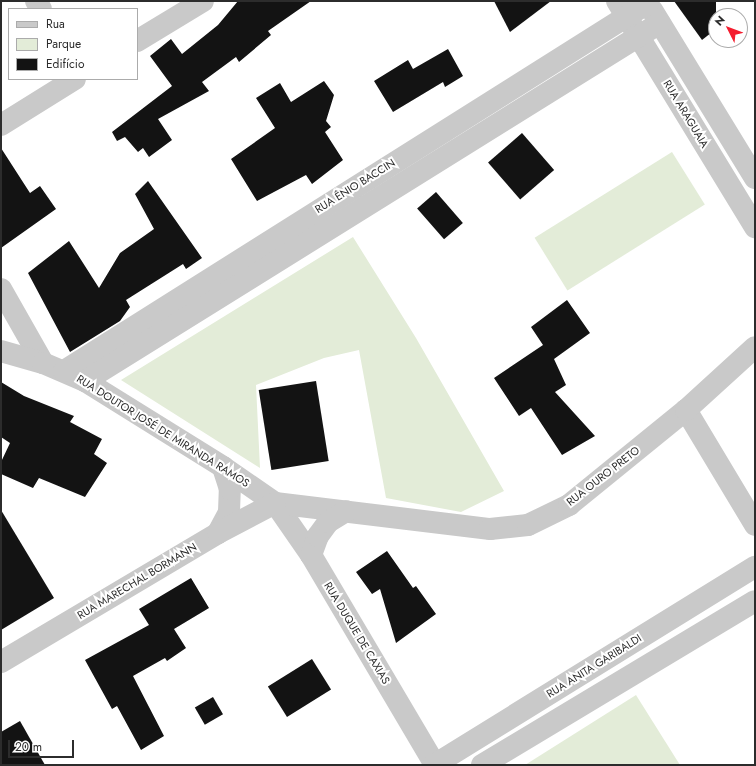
<!DOCTYPE html>
<meta charset="utf-8">
<style>
body{margin:0}
#map{position:relative;width:756px;height:766px;overflow:hidden;background:#fff;font-family:Jost,sans-serif}
div>[style]{position:absolute}
[style*='--x']{left:calc(var(--x)*1px);top:calc(var(--y)*1px);width:calc(var(--w)*1px);rotate:calc(var(--a)*1deg)}
.green>*{inset:0;background:#e3ecd8;transform-origin:0 0}
.building>*{inset:0;background:#131313;transform-origin:0 0}
.minor>*{height:22px;margin:-11px;padding:0 11px;transform-origin:11px;border-radius:11px;background:#c9c9c9}
span{translate:-50% -50%;white-space:nowrap;text-align:center;line-height:1.15;-webkit-text-stroke:4px #fff;paint-order:stroke}
.street-label{font-size:11px;color:#2c2c2c}
.frame{position:absolute;inset:0;border:2px solid #2c2c2c;pointer-events:none}
.legend{position:absolute;left:8px;top:8px;width:130px;height:72px;box-sizing:border-box;background:#fff;border:1px solid #ababab;margin:0;padding:5px 7px;list-style:none;font-size:12px;color:#2c2c2c}
.legend li{display:flex;align-items:center;gap:8px;height:20px}
.legend b{width:20px;border:1px solid #ababab}
.north{position:absolute;left:708px;top:8px;width:40px;height:40px;box-sizing:border-box;background:#fff;border:1px solid #ababab;border-radius:50%;rotate:312deg;font-size:11px;font-weight:700;line-height:16px;text-align:center;color:#2c2c2c}
.north::after{content:'';display:block;margin:auto;width:14px;height:18px;background:#f41d2f;clip-path:polygon(50% 0,100% 100%,50% 72%,0 100%)}
.scale{position:absolute;left:8px;top:740px;width:66px;height:18px;box-sizing:border-box;border:2px solid #2c2c2c;border-top:0;padding-left:5px;font-size:12px;line-height:14px;white-space:nowrap;color:#2c2c2c;-webkit-text-stroke:3px #fff;paint-order:stroke}
</style>
<div id="map">
<div class="green">
<i style="left:672px;top:152px;width:62px;height:162px;rotate:58deg"></i>
<i style="clip-path:polygon(353px 237px,416px 338px,504px 491px,461px 512px,386px 498px,359px 350px,324px 358px,256px 385px,260px 468px,121px 380px)"></i>
<i style="clip-path:polygon(636px 695px,680px 765px,525px 765px)"></i>
</div>
<div class="building">
<i style="clip-path:polygon(238px 1px,311px 1px,268px 31px,271px 35px,239px 62px,236px 57px,202px 82px,209px 91px,158px 119px,172px 140px,149px 157px,143px 148px,138px 152px,125px 137px,117px 141px,112px 132px,172px 86px,150px 56px,171px 39px,182px 54px,218px 25px)"></i>
<i style="clip-path:polygon(494px 1px,551px 1px,510px 32px)"></i>
<i style="clip-path:polygon(674px 1px,716px 1px,716px 29px,702px 40px)"></i>
<i style="clip-path:polygon(448px 49px,463px 76px,445px 87px,443px 82px,393px 112px,374px 81px,408px 60px,413px 69px)"></i>
<i style="clip-path:polygon(324px 81px,334px 95px,326px 121px,331px 127px,325px 132px,343px 160px,312px 184px,306px 175px,257px 201px,231px 159px,275px 128px,256px 98px,280px 83px,291px 102px)"></i>
<i style="left:522px;top:133px;width:49px;height:45px;rotate:49deg"></i>
<i style="clip-path:polygon(1px 148px,30px 193px,40px 186px,56px 209px,1px 248px)"></i>
<i style="clip-path:polygon(148px 181px,202px 258px,186px 269px,183px 264px,126px 300px,130px 307px,120px 321px,70px 352px,28px 273px,69px 241px,99px 288px,120px 253px,154px 229px,135px 194px)"></i>
<i style="left:436px;top:192px;width:41px;height:25px;rotate:49deg"></i>
<i style="clip-path:polygon(567px 300px,590px 333px,554px 359px,566px 385px,555px 392px,595px 436px,562px 455px,531px 408px,519px 416px,494px 378px,543px 345px,531px 327px)"></i>
<i style="left:316px;top:381px;width:81px;height:58px;rotate:81deg"></i>
<i style="clip-path:polygon(1px 382px,24px 396px,74px 416px,70px 422px,102px 439px,94px 454px,107px 463px,85px 497px,39px 478px,33px 488px,1px 474px,1px 462px,10px 443px,1px 437px)"></i>
<i style="clip-path:polygon(1px 510px,54px 598px,1px 630px)"></i>
<i style="clip-path:polygon(387px 551px,413px 588px,416px 586px,436px 614px,396px 643px,380px 589px,372px 594px,356px 572px)"></i>
<i style="clip-path:polygon(191px 578px,209px 608px,174px 629px,186px 648px,167px 661px,165px 658px,133px 676px,164px 736px,141px 750px,117px 706px,112px 709px,85px 660px,149px 625px,139px 609px)"></i>
<i style="left:312px;top:659px;width:36px;height:52px;rotate:58deg"></i>
<i style="left:213px;top:697px;width:20px;height:21px;rotate:60deg"></i>
<i style="clip-path:polygon(20px 721px,45px 765px,1px 765px,1px 732px)"></i>
</div>
<div class="minor">
<i style="--x:36;--y:1;--w:9;--a:58"></i>
<i style="--x:617;--y:1;--w:265;--a:58.6"></i>
<i style="--x:652;--y:10;--w:197;--a:58.5"></i>
<i style="--x:137;--y:41;--w:77;--a:-31.2"></i>
<i style="--x:1;--y:125;--w:87;--a:-31.9"></i>
<i style="--x:1;--y:289;--w:85;--a:60.4"></i>
<i style="--x:1;--y:351;--w:44;--a:15.9"></i>
<i style="--x:43;--y:363;--w:46;--a:23.2"></i>
<i style="--x:85;--y:381;--w:163;--a:31.9"></i>
<i style="--x:223;--y:467;--w:63;--a:34.7"></i>
<i style="--x:275;--y:503;--w:63;--a:55.3"></i>
<i style="--x:311;--y:555;--w:244;--a:59.4"></i>
<i style="--x:64;--y:371;--w:690;--a:-32.22"></i>
<i style="--x:85;--y:381;--w:677;--a:-31.91"></i>
<i style="--x:686;--y:410;--w:134;--a:59"></i>
<i style="--x:275;--y:503;--w:217;--a:6.9"></i>
<i style="--x:490;--y:529;--w:38;--a:-6"></i>
<i style="--x:528;--y:525;--w:46;--a:-26"></i>
<i style="--x:569;--y:505;--w:151;--a:-39.1"></i>
<i style="--x:686;--y:410;--w:93;--a:-42.4"></i>
<i style="--x:218;--y:533;--w:24;--a:-62"></i>
<i style="--x:229;--y:512;--w:23;--a:-88"></i>
<i style="--x:230;--y:489;--w:23;--a:-108"></i>
<i style="--x:311;--y:555;--w:20;--a:-70"></i>
<i style="--x:318;--y:536;--w:17;--a:-54"></i>
<i style="--x:328;--y:522;--w:21;--a:-31"></i>
<i style="--x:1;--y:662;--w:252;--a:-30.7"></i>
<i style="--x:218;--y:533;--w:64;--a:-27.8"></i>
<i style="--x:434;--y:765;--w:377;--a:-31.7"></i>
<i style="--x:482;--y:765;--w:318;--a:-31"></i>
</div>
<div class="street-label">
<span style="left:686px;top:114px;rotate:59deg">RUA ARAGUAIA</span>
<span style="left:355px;top:186px;rotate:-32deg">RUA ÊNIO BACCIN</span>
<span style="left:163px;top:431px;rotate:32deg">RUA DOUTOR JOSÉ DE MIRANDA RAMOS</span>
<span style="left:603px;top:476px;rotate:-38deg">RUA OURO PRETO</span>
<span style="left:137px;top:581px;rotate:-31deg">RUA MARECHAL BORMANN</span>
<span style="left:357px;top:633px;rotate:59deg">RUA DUQUE DE CAXIAS</span>
<span style="left:594px;top:666px;rotate:-32deg">RUA ANITA GARIBALDI</span>
</div>
<div class="frame"></div>
<ul class="legend">
<li><b style="height:5px;background:#c9c9c9"></b>Rua</li>
<li><b style="height:11px;background:#e3ecd8"></b>Parque</li>
<li><b style="height:11px;background:#131313"></b>Edifício</li>
</ul>
<div class="north">N</div>
<div class="scale">20 m</div>
</div>
